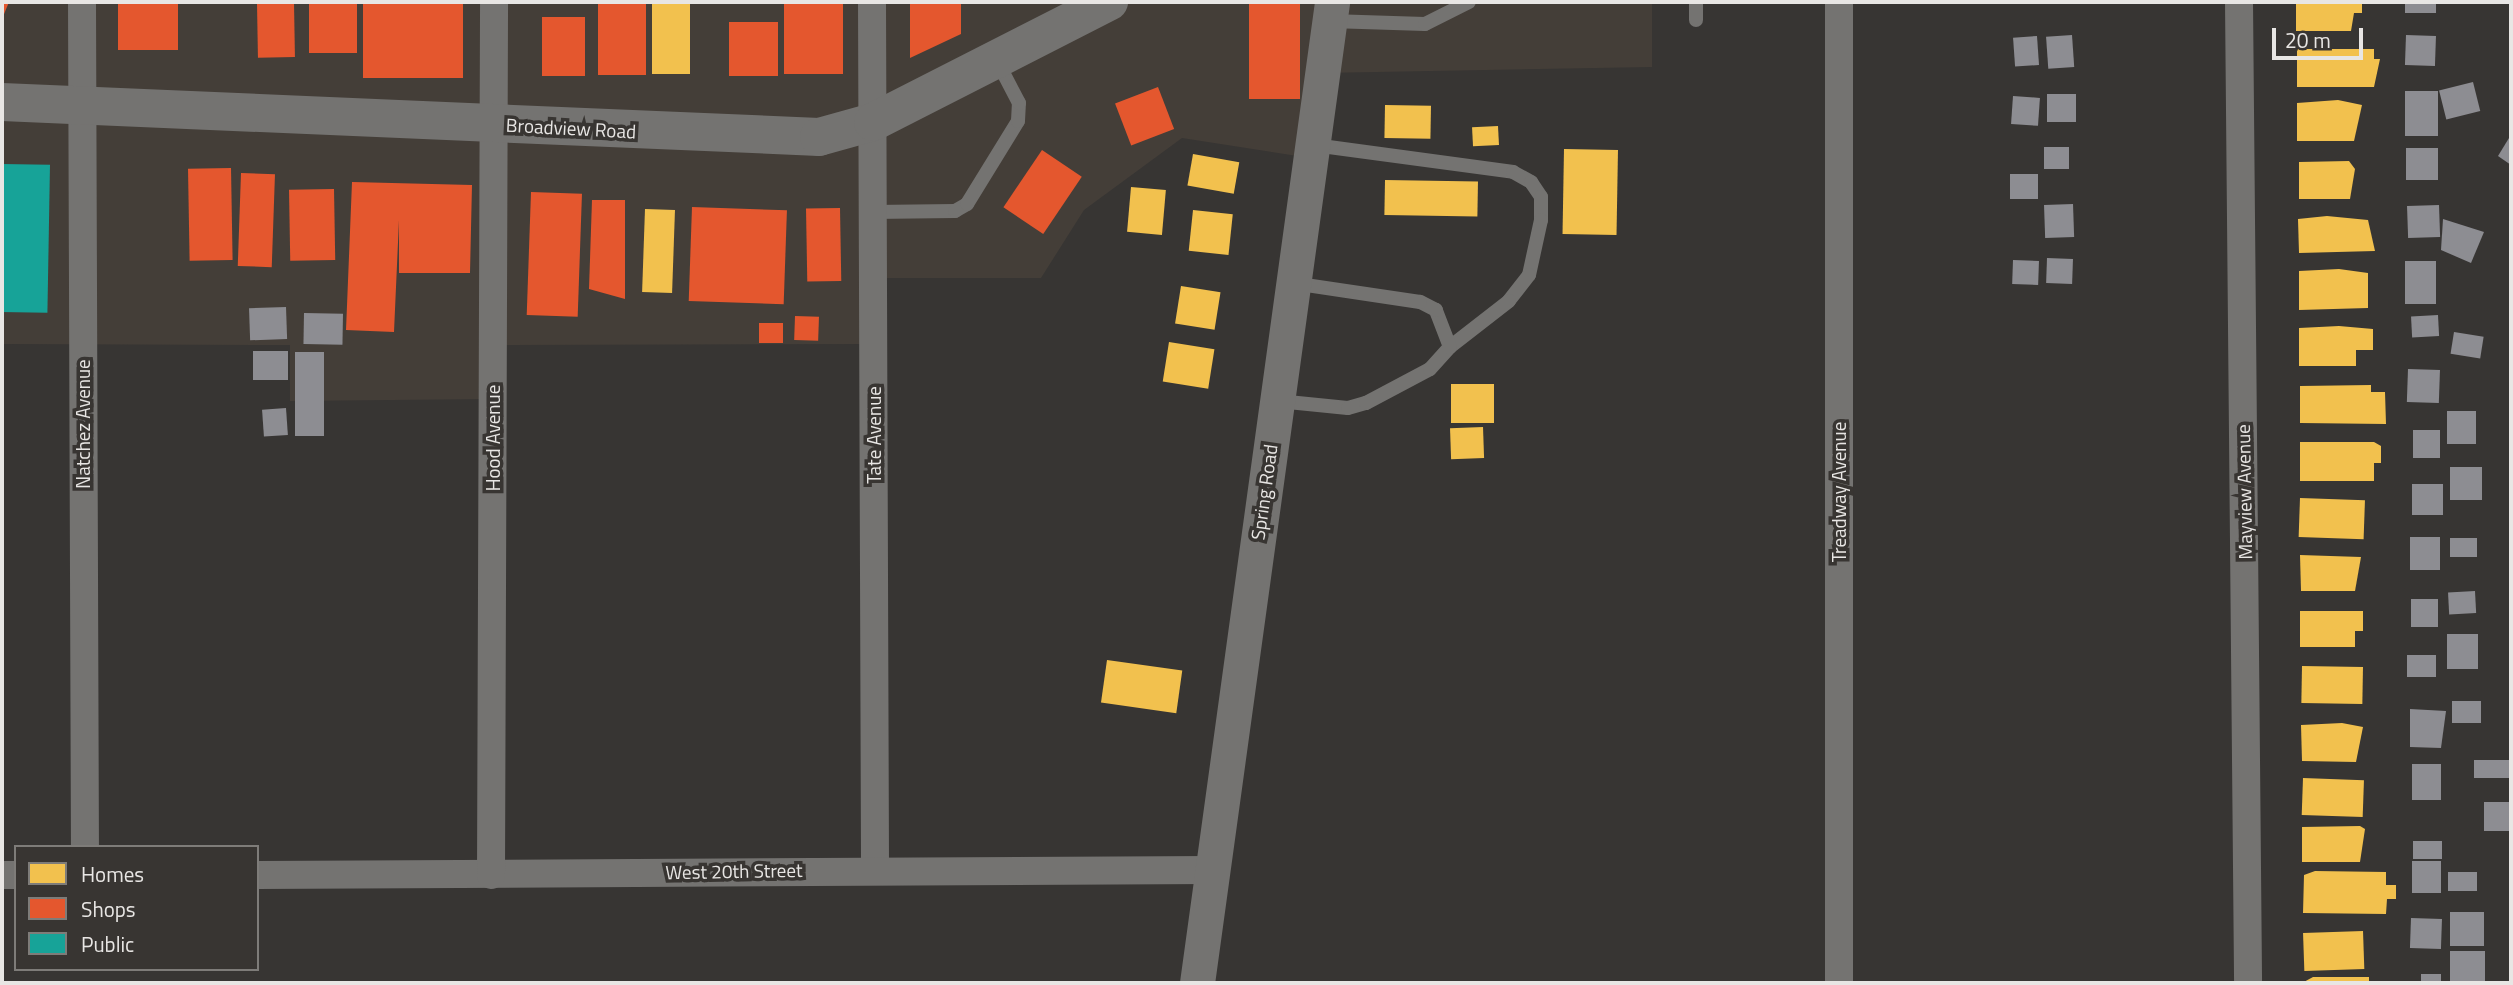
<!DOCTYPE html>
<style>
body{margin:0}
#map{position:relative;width:2513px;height:985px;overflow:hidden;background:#373533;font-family:"Titillium Web",sans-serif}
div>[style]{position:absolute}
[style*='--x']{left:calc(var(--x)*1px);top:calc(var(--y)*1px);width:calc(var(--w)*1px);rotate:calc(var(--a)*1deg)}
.built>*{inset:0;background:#443e38}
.homes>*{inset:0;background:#f2c14e;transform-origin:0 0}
.shops>*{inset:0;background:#e4572e;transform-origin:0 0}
.public>*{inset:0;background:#17a398;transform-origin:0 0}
.industry>*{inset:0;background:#8d8d92;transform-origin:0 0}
.service>*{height:14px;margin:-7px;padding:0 7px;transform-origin:7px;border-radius:7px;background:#747371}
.minor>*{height:28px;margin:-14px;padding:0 14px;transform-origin:14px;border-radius:14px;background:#747371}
.tertiary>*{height:35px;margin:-17.5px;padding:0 17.5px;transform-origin:17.5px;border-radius:17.5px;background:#747371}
.secondary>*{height:38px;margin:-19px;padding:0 19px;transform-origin:19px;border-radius:19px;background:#747371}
span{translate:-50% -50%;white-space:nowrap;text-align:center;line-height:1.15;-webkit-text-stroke:7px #383532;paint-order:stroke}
.street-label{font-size:19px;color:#e8e6e4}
.frame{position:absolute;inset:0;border:4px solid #e8e6e4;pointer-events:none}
.legend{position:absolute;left:14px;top:845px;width:245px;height:126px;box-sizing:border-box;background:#383532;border:2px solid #7e7c79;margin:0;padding:9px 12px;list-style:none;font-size:21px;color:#e8e6e4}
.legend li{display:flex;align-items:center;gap:14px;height:35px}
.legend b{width:35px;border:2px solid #7e7c79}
.scale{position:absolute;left:2272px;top:28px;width:91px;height:32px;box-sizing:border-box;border:4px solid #e8e6e4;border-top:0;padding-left:9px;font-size:21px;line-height:24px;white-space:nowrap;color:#e8e6e4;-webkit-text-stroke:5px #383532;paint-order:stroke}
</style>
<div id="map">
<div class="built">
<i style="clip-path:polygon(2px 2px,1652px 2px,1652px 67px,1322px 73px,1310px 158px,1182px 138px,1084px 210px,1041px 278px,873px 278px,873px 344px,494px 345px,493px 399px,290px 401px,290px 345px,2px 344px)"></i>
</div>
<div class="homes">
<i style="left:652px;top:2px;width:38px;height:72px"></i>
<i style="clip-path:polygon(2296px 2px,2362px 2px,2362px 13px,2354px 13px,2351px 31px,2296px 31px)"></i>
<i style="clip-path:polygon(2297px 49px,2374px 49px,2374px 59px,2380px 59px,2374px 87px,2297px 87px)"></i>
<i style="clip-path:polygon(2338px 100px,2362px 105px,2354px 141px,2297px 141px,2297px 103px)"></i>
<i style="left:1385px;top:105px;width:46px;height:33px;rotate:1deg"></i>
<i style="left:1498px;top:126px;width:19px;height:26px;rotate:87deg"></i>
<i style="left:1564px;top:149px;width:54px;height:85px;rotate:1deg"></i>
<i style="left:1193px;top:154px;width:47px;height:32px;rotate:10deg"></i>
<i style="clip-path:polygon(2349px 161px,2355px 169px,2350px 199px,2299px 199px,2299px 162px)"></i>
<i style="left:1385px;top:180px;width:93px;height:35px;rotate:1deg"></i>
<i style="left:1131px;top:187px;width:35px;height:45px;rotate:5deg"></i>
<i style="left:645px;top:209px;width:30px;height:83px;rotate:2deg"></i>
<i style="left:1193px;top:210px;width:40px;height:41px;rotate:6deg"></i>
<i style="clip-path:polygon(2327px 216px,2368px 220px,2375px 251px,2299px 253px,2298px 219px)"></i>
<i style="clip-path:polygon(2339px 269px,2368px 273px,2368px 308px,2299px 310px,2299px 271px)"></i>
<i style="left:1181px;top:286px;width:40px;height:38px;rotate:9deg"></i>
<i style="clip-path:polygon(2339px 326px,2373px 329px,2373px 350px,2356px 350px,2356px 366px,2299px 366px,2299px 328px)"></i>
<i style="left:1169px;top:342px;width:46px;height:40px;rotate:9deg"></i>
<i style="left:1494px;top:384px;width:39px;height:43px;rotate:90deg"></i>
<i style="clip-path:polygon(2371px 385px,2371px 392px,2385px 392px,2386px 424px,2300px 423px,2300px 386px)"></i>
<i style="left:1483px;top:427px;width:31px;height:33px;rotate:88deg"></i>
<i style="clip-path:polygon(2300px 442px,2374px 442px,2381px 446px,2381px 463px,2374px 463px,2374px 481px,2300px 481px)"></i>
<i style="left:2300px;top:498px;width:65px;height:39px;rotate:2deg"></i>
<i style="clip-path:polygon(2300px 555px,2361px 557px,2355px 591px,2301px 591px)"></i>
<i style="clip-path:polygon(2300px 611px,2363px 611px,2363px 631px,2355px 631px,2355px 647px,2300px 647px)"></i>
<i style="left:1107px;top:660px;width:76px;height:43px;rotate:8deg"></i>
<i style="left:2302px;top:666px;width:61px;height:37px;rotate:1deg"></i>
<i style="clip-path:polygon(2342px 723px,2363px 727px,2356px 762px,2302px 761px,2301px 725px)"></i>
<i style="left:2303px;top:778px;width:61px;height:37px;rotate:2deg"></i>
<i style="clip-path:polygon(2360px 826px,2365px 829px,2360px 862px,2302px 862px,2302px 827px)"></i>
<i style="clip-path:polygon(2315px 871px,2386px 872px,2386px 885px,2396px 885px,2396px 899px,2387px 899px,2386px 914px,2303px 913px,2304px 875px)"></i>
<i style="left:2363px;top:931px;width:38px;height:60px;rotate:88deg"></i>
<i style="clip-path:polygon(2313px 977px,2369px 977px,2369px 983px,2302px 983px)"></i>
</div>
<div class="shops">
<i style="clip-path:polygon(2px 2px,9px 2px,2px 19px)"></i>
<i style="left:118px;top:2px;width:60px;height:48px"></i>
<i style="left:309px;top:2px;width:48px;height:51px"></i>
<i style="left:363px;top:2px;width:100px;height:76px"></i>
<i style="left:598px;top:2px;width:48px;height:73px"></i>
<i style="left:784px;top:2px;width:59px;height:72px"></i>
<i style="clip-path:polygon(910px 2px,961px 2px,961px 34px,910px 58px)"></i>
<i style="left:1249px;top:2px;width:51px;height:97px"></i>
<i style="left:294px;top:3px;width:54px;height:37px;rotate:89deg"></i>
<i style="left:542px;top:17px;width:43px;height:59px"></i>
<i style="left:778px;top:22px;width:54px;height:49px;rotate:90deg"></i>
<i style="left:1158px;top:87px;width:45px;height:46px;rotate:69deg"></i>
<i style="left:1042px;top:150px;width:48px;height:69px;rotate:34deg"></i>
<i style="left:231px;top:168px;width:92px;height:43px;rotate:89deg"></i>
<i style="left:241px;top:173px;width:34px;height:93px;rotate:2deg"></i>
<i style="clip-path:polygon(352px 182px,472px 185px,470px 273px,399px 273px,399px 220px,394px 332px,346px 330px)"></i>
<i style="left:334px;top:189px;width:71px;height:45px;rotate:89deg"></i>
<i style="left:531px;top:192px;width:51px;height:123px;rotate:2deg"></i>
<i style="clip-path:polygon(592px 200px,625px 200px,625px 299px,589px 289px)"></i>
<i style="left:692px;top:207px;width:95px;height:94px;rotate:2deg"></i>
<i style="left:840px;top:208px;width:73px;height:34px;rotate:89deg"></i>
<i style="left:795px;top:316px;width:24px;height:24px;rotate:2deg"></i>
<i style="left:759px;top:323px;width:24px;height:20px"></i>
</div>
<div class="public">
<i style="left:2px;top:164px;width:48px;height:148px;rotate:1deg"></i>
</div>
<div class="industry">
<i style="left:2405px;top:2px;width:31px;height:11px"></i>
<i style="left:2072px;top:35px;width:32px;height:26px;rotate:86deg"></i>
<i style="left:2406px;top:35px;width:30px;height:30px;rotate:2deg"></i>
<i style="left:2037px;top:36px;width:29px;height:24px;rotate:86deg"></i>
<i style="left:2473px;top:82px;width:30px;height:35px;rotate:76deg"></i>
<i style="left:2405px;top:91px;width:33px;height:45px"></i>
<i style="left:2047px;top:94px;width:29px;height:28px"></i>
<i style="left:2013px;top:96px;width:27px;height:28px;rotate:4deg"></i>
<i style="clip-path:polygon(2509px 138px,2511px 139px,2511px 165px,2498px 156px)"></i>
<i style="left:2069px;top:147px;width:22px;height:25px;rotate:90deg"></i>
<i style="left:2406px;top:148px;width:32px;height:32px"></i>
<i style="left:2010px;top:174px;width:28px;height:25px"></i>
<i style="left:2073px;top:204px;width:33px;height:29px;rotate:88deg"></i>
<i style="left:2439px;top:205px;width:32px;height:32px;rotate:88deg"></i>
<i style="clip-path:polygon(2443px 219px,2484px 232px,2471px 263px,2441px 250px)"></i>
<i style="left:2047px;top:258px;width:26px;height:25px;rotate:2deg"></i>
<i style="left:2013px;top:260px;width:26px;height:24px;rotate:2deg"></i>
<i style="left:2436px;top:261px;width:43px;height:31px;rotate:90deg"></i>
<i style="left:286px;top:307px;width:32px;height:37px;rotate:88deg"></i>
<i style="left:304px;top:313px;width:39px;height:31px;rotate:1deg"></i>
<i style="left:2438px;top:315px;width:21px;height:27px;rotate:87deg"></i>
<i style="left:2454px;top:332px;width:30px;height:22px;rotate:9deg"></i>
<i style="left:253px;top:351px;width:35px;height:29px"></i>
<i style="left:295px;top:352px;width:29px;height:84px"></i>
<i style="left:2408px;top:369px;width:32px;height:33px;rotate:2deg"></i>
<i style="left:286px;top:408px;width:27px;height:24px;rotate:86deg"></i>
<i style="left:2447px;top:411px;width:29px;height:33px"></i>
<i style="left:2413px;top:430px;width:27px;height:28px"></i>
<i style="left:2450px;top:467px;width:32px;height:33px"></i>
<i style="left:2412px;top:484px;width:31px;height:31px"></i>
<i style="left:2410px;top:537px;width:30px;height:33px"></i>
<i style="left:2450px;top:538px;width:27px;height:19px"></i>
<i style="left:2475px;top:591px;width:22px;height:27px;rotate:87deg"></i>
<i style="left:2411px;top:599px;width:27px;height:28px"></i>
<i style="left:2447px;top:634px;width:31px;height:35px"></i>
<i style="left:2407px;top:655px;width:29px;height:22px"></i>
<i style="left:2452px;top:701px;width:29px;height:22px"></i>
<i style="clip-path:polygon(2410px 709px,2446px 711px,2441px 748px,2410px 747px)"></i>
<i style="left:2511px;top:760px;width:18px;height:37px;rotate:90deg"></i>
<i style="left:2412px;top:764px;width:29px;height:36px"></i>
<i style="left:2511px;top:802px;width:29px;height:27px;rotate:90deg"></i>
<i style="left:2442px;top:841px;width:18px;height:29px;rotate:90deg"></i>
<i style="left:2412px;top:861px;width:29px;height:32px"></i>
<i style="left:2448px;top:872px;width:29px;height:19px"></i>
<i style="left:2450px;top:912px;width:34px;height:34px"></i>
<i style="left:2411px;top:918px;width:31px;height:30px;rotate:2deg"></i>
<i style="left:2450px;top:951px;width:35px;height:32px"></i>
<i style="left:2441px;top:974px;width:9px;height:20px;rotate:90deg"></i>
</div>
<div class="service">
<i style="--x:1696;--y:20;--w:18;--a:-90"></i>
<i style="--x:1330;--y:21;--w:95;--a:1.8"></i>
<i style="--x:1425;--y:24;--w:49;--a:-26.6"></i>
<i style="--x:1314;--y:145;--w:201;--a:7.7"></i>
<i style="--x:1513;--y:172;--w:21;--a:29"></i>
<i style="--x:1531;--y:182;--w:18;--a:56"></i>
<i style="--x:1541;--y:197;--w:23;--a:90"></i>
<i style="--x:1541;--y:220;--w:56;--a:102.3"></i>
<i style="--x:1529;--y:275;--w:33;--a:128"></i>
<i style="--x:1509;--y:301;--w:75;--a:142.1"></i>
<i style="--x:873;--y:212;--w:82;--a:-0.7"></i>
<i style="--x:955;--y:211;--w:14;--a:-30"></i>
<i style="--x:967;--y:204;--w:97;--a:-58.4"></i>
<i style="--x:1018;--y:121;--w:18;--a:-87"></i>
<i style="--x:1019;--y:103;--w:47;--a:-117.6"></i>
<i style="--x:1278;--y:401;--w:70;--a:5.7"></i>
<i style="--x:1348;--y:408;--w:19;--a:-16"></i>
<i style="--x:1366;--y:403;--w:72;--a:-28"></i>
<i style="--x:1430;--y:369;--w:30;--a:-48"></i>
<i style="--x:1450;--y:347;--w:40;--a:-111"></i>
<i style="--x:1436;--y:310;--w:18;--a:-153"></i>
<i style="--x:1420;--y:302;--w:128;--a:-171.5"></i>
</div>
<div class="minor">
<i style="--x:82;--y:2;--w:845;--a:89.8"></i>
<i style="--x:872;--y:2;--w:866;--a:89.8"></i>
<i style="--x:1839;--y:2;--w:981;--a:90"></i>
<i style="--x:2239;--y:2;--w:981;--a:89.47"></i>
<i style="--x:2;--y:875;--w:14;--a:0"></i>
<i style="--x:257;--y:875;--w:955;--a:-0.3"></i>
<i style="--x:491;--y:875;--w:873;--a:-89.8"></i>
</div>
<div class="tertiary">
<i style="--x:1197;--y:983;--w:990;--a:-82.16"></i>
</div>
<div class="secondary">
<i style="--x:2;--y:102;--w:818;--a:2.45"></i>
<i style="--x:819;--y:137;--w:56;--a:-15.5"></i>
<i style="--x:873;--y:122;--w:265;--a:-27"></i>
</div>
<div class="street-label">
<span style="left:571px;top:128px;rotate:3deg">Broadview Road</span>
<span style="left:83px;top:424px;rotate:-90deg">Natchez Avenue</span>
<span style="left:874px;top:435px;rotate:-90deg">Tate Avenue</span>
<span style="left:493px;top:438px;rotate:-90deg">Hood Avenue</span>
<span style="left:1264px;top:492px;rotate:-82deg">Spring Road</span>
<span style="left:1839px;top:492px;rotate:-90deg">Treadway Avenue</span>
<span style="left:2244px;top:492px;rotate:-91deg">Mayview Avenue</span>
<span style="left:734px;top:871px;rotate:-1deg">West 20th Street</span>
</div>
<div class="frame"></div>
<ul class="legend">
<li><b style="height:19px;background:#f2c14e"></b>Homes</li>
<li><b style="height:19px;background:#e4572e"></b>Shops</li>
<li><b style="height:19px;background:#17a398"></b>Public</li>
</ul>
<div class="scale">20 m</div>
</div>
